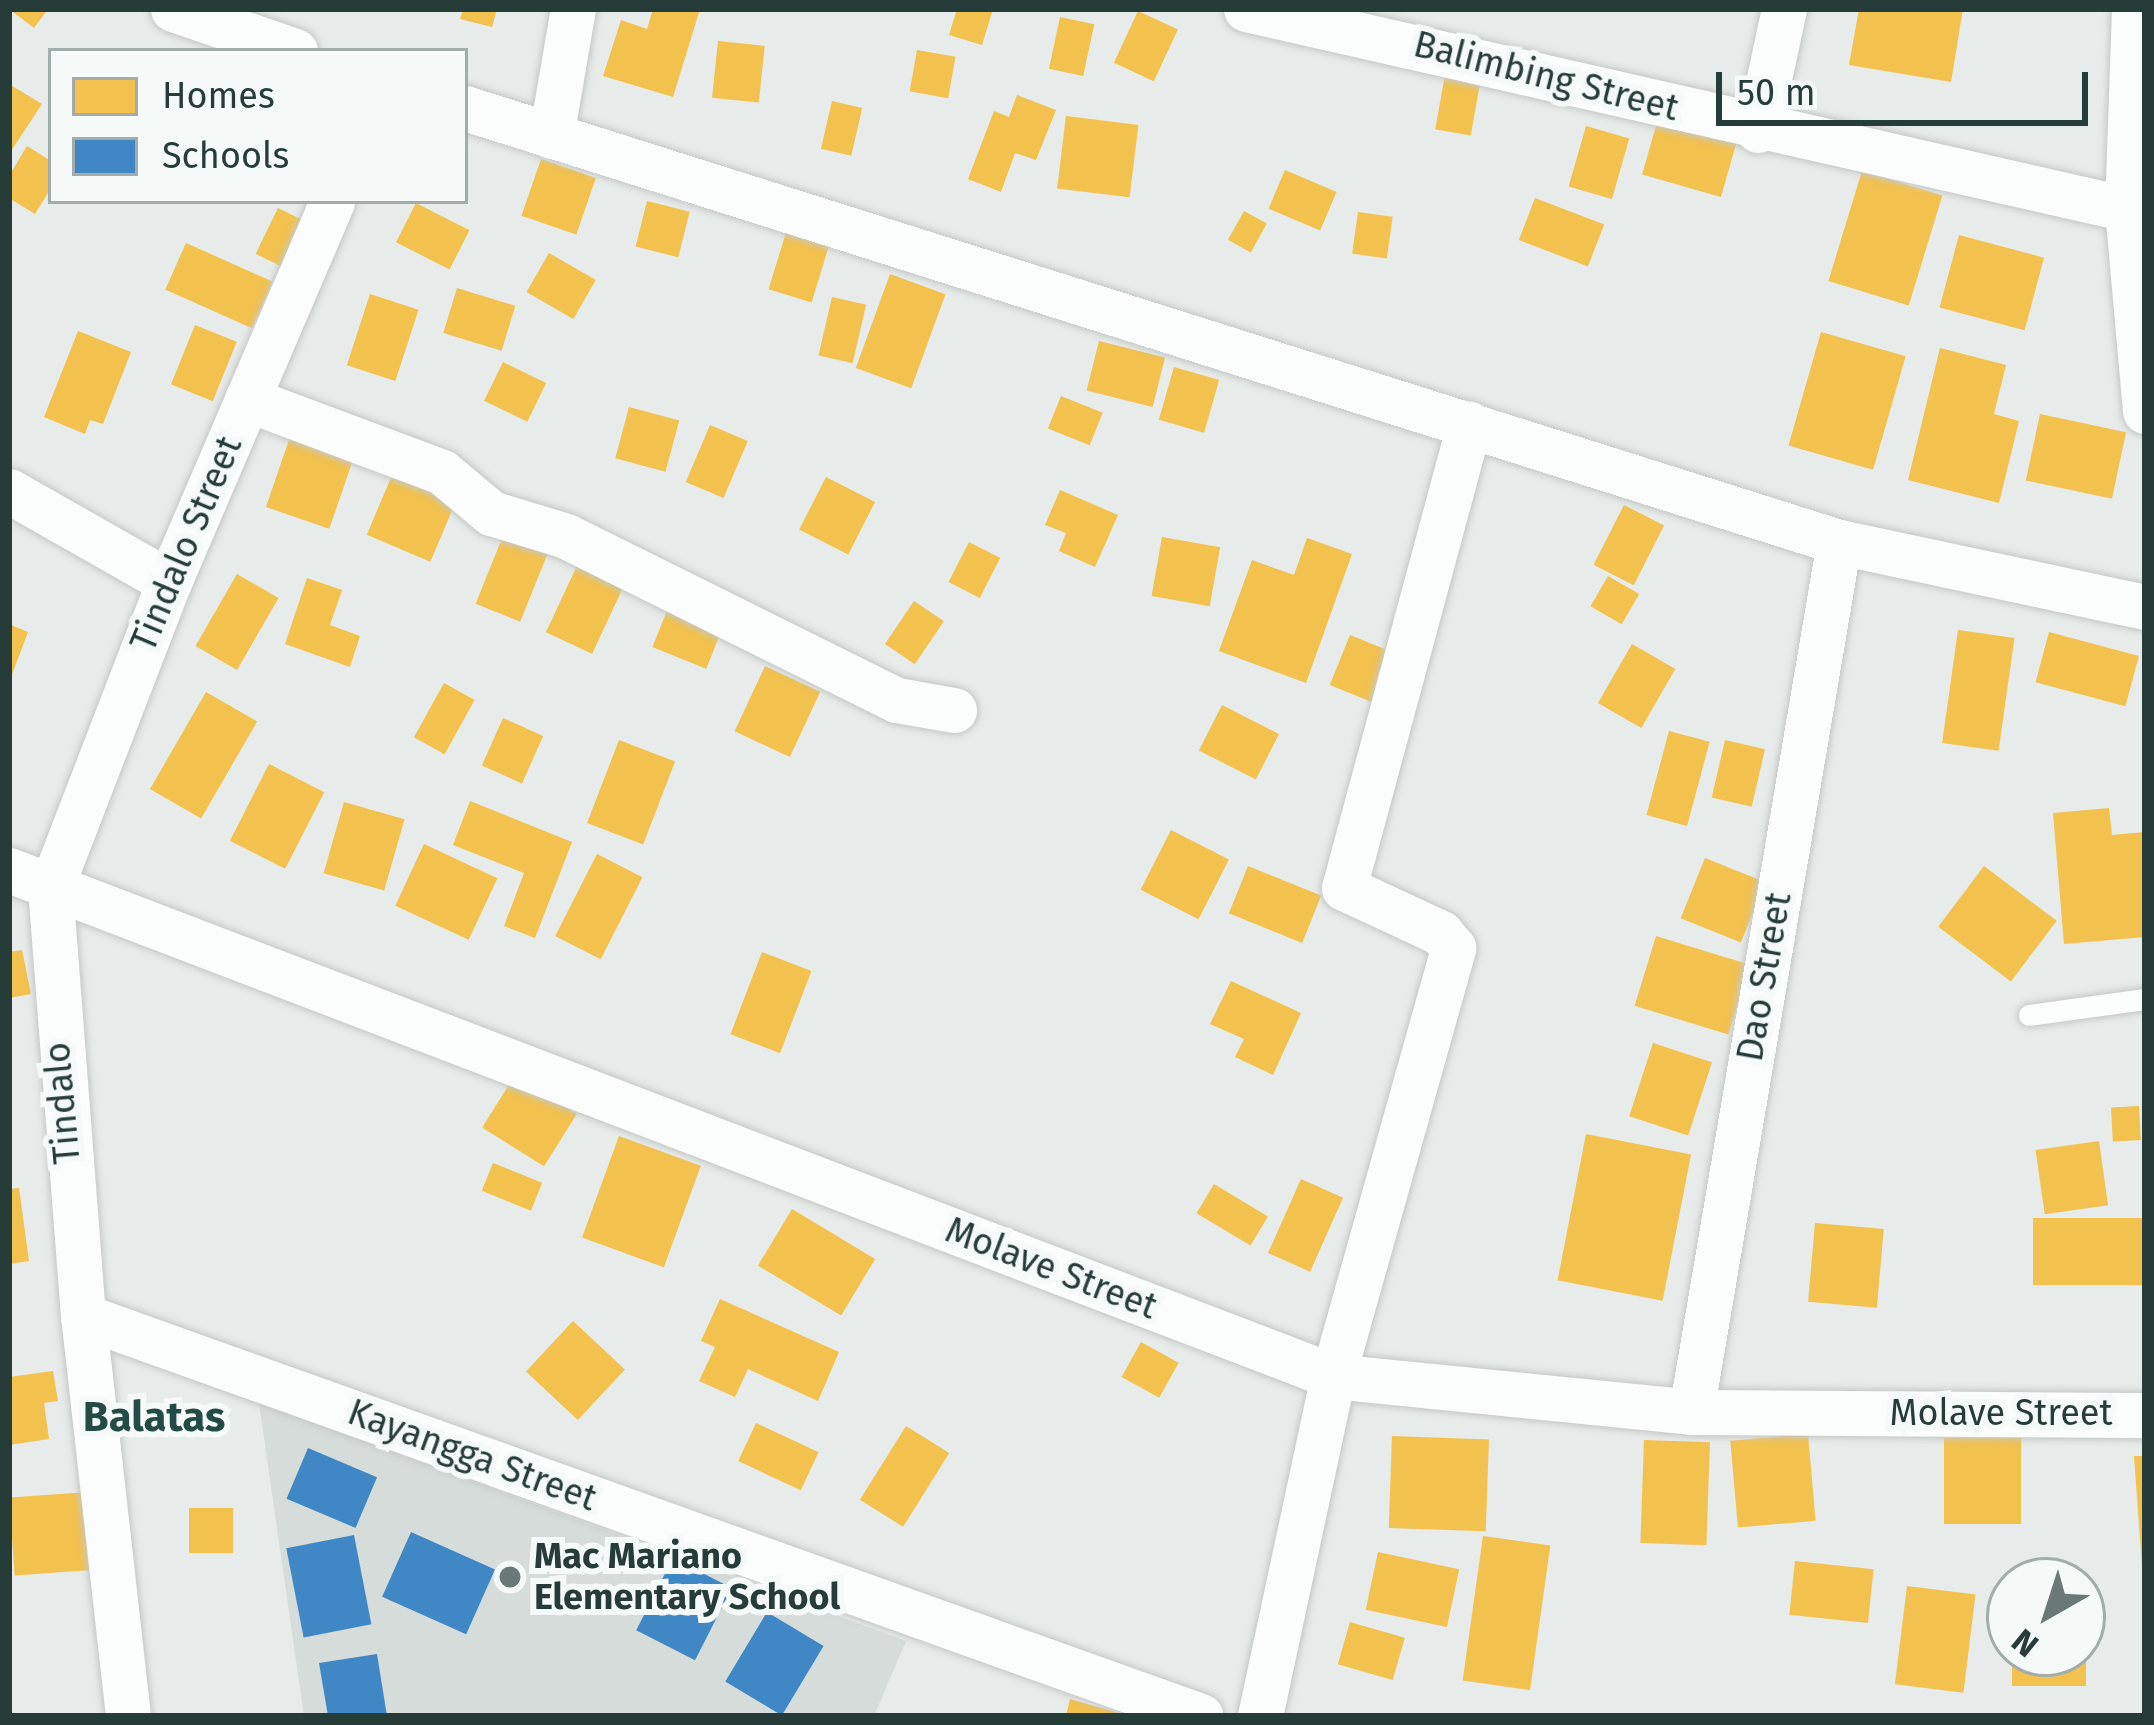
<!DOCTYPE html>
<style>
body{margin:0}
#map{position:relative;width:2154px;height:1725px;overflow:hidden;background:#e7ebe9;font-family:"Fira Sans",sans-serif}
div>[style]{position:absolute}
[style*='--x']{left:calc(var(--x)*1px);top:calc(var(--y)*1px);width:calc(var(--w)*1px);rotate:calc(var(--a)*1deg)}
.built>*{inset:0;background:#d5dcd9}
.homes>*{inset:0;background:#f2c14e;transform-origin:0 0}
.schools>*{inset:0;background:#3f88c5;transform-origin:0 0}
.roads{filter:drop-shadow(0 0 3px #c4c8c6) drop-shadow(0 0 3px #c4c8c6)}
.lane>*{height:21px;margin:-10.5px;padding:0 10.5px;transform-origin:10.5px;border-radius:10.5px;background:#fbfcfc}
.street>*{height:45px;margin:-22.5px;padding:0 22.5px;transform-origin:22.5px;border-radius:22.5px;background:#fbfcfc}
.dots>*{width:33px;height:33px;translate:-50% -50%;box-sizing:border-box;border:6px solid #f5f9f8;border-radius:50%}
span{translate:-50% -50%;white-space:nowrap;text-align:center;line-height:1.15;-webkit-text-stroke:12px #f5f9f8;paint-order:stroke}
.street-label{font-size:36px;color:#263c38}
.poi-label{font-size:36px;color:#263c38;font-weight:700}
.left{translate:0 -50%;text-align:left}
.quarter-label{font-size:42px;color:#244c46;font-weight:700}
.frame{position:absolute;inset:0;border:12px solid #263c38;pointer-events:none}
.legend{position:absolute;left:48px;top:48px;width:420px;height:156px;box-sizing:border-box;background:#f5f9f8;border:3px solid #a2adab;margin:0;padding:15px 21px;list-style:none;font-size:36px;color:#263c38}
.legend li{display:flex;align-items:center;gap:24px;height:60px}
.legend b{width:60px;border:3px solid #a2adab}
.north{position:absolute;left:1986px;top:1557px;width:120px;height:120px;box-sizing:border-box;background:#f5f9f8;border:3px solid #a2adab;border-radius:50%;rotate:219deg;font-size:33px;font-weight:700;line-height:48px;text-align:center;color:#263c38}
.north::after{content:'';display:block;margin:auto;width:42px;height:54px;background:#6a7976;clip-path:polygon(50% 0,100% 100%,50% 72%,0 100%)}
.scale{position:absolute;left:1716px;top:72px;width:372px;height:54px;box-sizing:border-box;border:6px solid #263c38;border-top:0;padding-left:15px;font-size:36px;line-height:42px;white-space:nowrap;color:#263c38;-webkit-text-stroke:9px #f5f9f8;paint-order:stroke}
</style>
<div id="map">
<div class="built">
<i style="clip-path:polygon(259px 1403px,906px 1641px,874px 1716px,304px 1716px)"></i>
</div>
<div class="homes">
<i style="clip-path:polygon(9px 9px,48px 9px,34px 28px)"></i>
<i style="clip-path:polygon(463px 9px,497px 9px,492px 27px,460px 19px)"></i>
<i style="clip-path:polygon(653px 9px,700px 9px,673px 97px,603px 76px,621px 20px,647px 29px)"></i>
<i style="clip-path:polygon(957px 9px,993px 9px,982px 45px,949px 35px)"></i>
<i style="clip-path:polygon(1859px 9px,1963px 9px,1951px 82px,1849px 65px)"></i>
<i style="left:1138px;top:11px;width:44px;height:57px;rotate:25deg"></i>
<i style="left:1060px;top:17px;width:35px;height:53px;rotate:12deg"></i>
<i style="left:718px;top:41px;width:47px;height:57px;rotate:6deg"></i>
<i style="left:917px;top:50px;width:39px;height:42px;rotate:10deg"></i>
<i style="left:1445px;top:74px;width:36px;height:56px;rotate:10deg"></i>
<i style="clip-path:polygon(9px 84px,42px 104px,9px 154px)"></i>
<i style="clip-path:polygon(1017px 95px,1056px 110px,1036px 160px,1015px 153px,1001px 192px,968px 179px,994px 111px,1009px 117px)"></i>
<i style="left:832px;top:101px;width:31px;height:49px;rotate:13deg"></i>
<i style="left:1660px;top:112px;width:82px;height:65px;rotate:16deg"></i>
<i style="left:1066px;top:116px;width:73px;height:73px;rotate:7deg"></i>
<i style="left:1586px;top:126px;width:45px;height:63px;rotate:16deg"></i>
<i style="clip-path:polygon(27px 146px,51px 161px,51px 188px,35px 214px,9px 198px,9px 176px)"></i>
<i style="left:541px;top:159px;width:58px;height:60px;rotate:19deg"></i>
<i style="left:1285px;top:170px;width:56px;height:42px;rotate:23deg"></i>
<i style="left:1862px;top:171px;width:84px;height:115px;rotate:17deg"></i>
<i style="left:1535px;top:198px;width:74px;height:45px;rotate:21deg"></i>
<i style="left:647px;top:201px;width:44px;height:47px;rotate:14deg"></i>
<i style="left:416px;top:203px;width:60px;height:44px;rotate:27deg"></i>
<i style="left:278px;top:208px;width:30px;height:51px;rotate:26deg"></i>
<i style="left:1244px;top:211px;width:26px;height:33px;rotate:29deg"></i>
<i style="left:1358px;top:212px;width:35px;height:42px;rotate:8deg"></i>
<i style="left:787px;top:229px;width:45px;height:63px;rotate:17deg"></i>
<i style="left:1959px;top:235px;width:88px;height:75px;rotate:15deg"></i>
<i style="left:186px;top:243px;width:95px;height:51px;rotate:24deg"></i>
<i style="left:549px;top:253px;width:54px;height:45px;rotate:30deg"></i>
<i style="left:890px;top:274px;width:59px;height:100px;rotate:20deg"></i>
<i style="left:457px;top:288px;width:61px;height:47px;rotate:17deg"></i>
<i style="left:370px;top:294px;width:51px;height:75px;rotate:18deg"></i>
<i style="left:832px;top:297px;width:35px;height:60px;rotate:13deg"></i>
<i style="left:195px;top:325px;width:45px;height:64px;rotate:22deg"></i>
<i style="clip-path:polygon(78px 331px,131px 352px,103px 424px,90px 420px,85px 434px,44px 417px)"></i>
<i style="left:1821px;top:332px;width:88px;height:118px;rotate:16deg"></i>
<i style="left:1099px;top:341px;width:68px;height:51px;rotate:14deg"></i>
<i style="clip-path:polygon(1940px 348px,2006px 365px,1994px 414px,2019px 421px,1999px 503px,1908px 480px)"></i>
<i style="left:503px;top:362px;width:48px;height:43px;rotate:26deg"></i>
<i style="left:1174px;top:367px;width:47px;height:55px;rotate:16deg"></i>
<i style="left:1061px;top:396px;width:45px;height:35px;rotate:22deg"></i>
<i style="left:629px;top:407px;width:52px;height:53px;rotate:15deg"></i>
<i style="left:2040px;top:414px;width:88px;height:68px;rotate:12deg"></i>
<i style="left:710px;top:425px;width:41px;height:62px;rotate:23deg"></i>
<i style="left:290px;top:437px;width:67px;height:74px;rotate:19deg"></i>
<i style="left:393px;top:473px;width:69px;height:67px;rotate:23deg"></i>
<i style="left:826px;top:477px;width:55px;height:59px;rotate:27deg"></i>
<i style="clip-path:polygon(1060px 490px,1118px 515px,1095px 567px,1059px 551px,1066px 533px,1045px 525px)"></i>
<i style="left:1624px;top:505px;width:45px;height:67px;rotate:27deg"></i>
<i style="left:503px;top:536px;width:48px;height:73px;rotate:22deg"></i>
<i style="left:1162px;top:537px;width:59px;height:60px;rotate:10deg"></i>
<i style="clip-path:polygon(1307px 538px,1352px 554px,1306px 683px,1219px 651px,1252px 560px,1294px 575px)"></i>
<i style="left:969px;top:542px;width:35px;height:45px;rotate:27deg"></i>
<i style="left:581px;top:557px;width:51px;height:83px;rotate:25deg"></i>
<i style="left:237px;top:574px;width:48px;height:83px;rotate:30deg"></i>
<i style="left:1608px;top:576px;width:36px;height:35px;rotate:30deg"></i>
<i style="clip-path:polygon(307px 578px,342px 590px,330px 625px,360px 636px,350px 667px,285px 644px)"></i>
<i style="left:673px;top:596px;width:58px;height:55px;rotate:22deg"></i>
<i style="left:914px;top:601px;width:36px;height:52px;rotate:34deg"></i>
<i style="clip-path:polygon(9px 624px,28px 632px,9px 682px)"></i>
<i style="left:1958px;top:630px;width:57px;height:114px;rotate:8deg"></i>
<i style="left:2049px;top:632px;width:93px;height:52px;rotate:15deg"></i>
<i style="left:1350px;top:635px;width:48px;height:54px;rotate:22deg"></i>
<i style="left:1632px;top:644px;width:50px;height:68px;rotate:30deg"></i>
<i style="left:765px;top:666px;width:61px;height:72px;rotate:25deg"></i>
<i style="left:444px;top:683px;width:35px;height:62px;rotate:29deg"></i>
<i style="left:206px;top:692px;width:59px;height:112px;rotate:30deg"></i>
<i style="left:1222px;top:705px;width:64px;height:51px;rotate:27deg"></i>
<i style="left:503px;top:718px;width:44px;height:52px;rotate:24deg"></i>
<i style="left:1669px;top:731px;width:42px;height:87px;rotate:15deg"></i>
<i style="left:619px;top:740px;width:60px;height:89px;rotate:21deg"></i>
<i style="left:1725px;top:740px;width:41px;height:59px;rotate:13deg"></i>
<i style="left:269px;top:764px;width:62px;height:86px;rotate:27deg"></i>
<i style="clip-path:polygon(470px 801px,572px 842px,535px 938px,504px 926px,524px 873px,453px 845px)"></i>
<i style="left:344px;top:802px;width:63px;height:74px;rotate:16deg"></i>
<i style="clip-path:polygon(2109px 808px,2112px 835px,2145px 832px,2145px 937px,2064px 944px,2053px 813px)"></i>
<i style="left:1171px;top:830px;width:65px;height:67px;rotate:27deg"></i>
<i style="left:424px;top:844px;width:81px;height:68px;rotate:25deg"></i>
<i style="left:597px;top:854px;width:51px;height:92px;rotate:27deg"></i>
<i style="left:1705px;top:858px;width:65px;height:65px;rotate:22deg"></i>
<i style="left:1248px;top:866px;width:79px;height:51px;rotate:22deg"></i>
<i style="left:1984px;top:866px;width:91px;height:76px;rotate:37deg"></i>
<i style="left:1656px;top:936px;width:98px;height:73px;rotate:17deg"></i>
<i style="clip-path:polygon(22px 950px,31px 994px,9px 998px,9px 952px)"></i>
<i style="left:762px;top:952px;width:53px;height:88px;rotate:21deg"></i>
<i style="clip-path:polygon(1231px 981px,1301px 1013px,1273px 1075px,1235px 1057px,1244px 1039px,1210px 1024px)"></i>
<i style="left:1653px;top:1043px;width:62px;height:77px;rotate:18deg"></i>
<i style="left:515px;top:1075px;width:73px;height:62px;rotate:32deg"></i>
<i style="left:2139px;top:1106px;width:34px;height:28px;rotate:87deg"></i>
<i style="left:1586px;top:1134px;width:107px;height:149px;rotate:11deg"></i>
<i style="left:619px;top:1136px;width:87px;height:108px;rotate:20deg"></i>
<i style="left:2099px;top:1141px;width:65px;height:64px;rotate:82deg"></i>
<i style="left:493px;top:1163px;width:53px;height:30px;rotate:22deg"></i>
<i style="left:1301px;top:1179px;width:46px;height:81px;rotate:24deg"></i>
<i style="left:1214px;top:1184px;width:63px;height:34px;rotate:31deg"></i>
<i style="clip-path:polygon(19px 1188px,29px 1261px,9px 1264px,9px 1189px)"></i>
<i style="left:792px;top:1209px;width:97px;height:66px;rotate:31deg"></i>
<i style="left:2145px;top:1218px;width:67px;height:112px;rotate:90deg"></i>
<i style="left:1815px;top:1223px;width:69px;height:79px;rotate:5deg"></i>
<i style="clip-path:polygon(720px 1299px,839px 1352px,818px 1401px,748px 1369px,735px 1397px,699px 1381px,715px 1347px,701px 1341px)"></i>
<i style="left:573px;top:1321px;width:71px;height:69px;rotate:43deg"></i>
<i style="left:1141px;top:1342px;width:43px;height:40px;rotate:29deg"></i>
<i style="clip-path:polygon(53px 1371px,58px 1401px,44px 1403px,49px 1439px,9px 1445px,9px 1377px)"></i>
<i style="left:756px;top:1423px;width:69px;height:42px;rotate:25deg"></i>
<i style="left:906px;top:1426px;width:51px;height:87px;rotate:32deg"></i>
<i style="left:1808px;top:1434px;width:87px;height:78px;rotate:85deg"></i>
<i style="left:1392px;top:1436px;width:97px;height:92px;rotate:2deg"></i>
<i style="left:2021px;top:1438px;width:86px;height:77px;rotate:90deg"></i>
<i style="left:1644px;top:1440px;width:66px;height:103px;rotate:2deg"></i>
<i style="clip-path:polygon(2134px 1456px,2145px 1456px,2145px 1566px,2142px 1566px)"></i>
<i style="left:89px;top:1492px;width:78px;height:80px;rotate:86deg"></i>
<i style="left:189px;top:1508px;width:44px;height:45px"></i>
<i style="left:1483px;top:1536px;width:68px;height:146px;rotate:8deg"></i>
<i style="left:1378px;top:1552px;width:83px;height:59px;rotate:12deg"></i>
<i style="left:1795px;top:1561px;width:79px;height:54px;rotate:6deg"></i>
<i style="left:1907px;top:1586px;width:69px;height:99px;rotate:7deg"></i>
<i style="left:1350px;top:1622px;width:57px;height:44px;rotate:16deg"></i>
<i style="left:2012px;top:1653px;width:74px;height:33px"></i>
<i style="clip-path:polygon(1070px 1699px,1126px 1715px,1126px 1716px,1066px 1716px)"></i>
</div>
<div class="schools">
<i style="left:308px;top:1448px;width:75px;height:55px;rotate:23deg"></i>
<i style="left:411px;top:1532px;width:92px;height:71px;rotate:24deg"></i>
<i style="left:354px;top:1535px;width:91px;height:69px;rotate:79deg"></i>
<i style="left:673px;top:1558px;width:66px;height:81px;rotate:27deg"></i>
<i style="left:767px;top:1612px;width:66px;height:81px;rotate:31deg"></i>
<i style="clip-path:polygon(377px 1654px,387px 1716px,328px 1716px,319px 1663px)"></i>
</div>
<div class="roads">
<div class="lane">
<i style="--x:2029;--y:1015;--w:117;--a:-7.9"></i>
</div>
<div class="street">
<i style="--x:173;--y:9;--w:129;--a:19"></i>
<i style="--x:1246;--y:9;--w:903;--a:12.79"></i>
<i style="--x:2134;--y:9;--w:200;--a:92"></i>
<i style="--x:2127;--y:209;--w:203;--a:84.9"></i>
<i style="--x:465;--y:108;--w:1441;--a:17.53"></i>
<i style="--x:1839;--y:542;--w:313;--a:12"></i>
<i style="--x:1758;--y:130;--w:124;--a:-77.9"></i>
<i style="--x:551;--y:136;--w:129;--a:-80.2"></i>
<i style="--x:247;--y:399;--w:208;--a:20.5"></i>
<i style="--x:442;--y:472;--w:64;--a:39.9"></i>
<i style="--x:491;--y:513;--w:78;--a:17"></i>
<i style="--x:566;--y:536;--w:369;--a:26.4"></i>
<i style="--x:897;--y:700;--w:58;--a:10"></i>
<i style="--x:9;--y:491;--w:184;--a:29.6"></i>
<i style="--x:9;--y:870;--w:1417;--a:20.92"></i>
<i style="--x:1333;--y:1376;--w:360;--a:5.7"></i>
<i style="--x:1691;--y:1412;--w:454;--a:0.4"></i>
<i style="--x:83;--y:1316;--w:1187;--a:19.69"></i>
<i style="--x:1691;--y:1412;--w:882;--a:-80.35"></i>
<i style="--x:128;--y:1716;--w:403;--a:-96.4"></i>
<i style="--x:83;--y:1316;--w:427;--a:-94.4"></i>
<i style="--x:50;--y:890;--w:330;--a:-68.9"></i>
<i style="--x:169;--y:582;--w:414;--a:-66.8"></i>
<i style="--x:1260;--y:1716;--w:348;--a:-77.9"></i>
<i style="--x:1333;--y:1376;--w:445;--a:-74.3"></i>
<i style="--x:1453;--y:948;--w:19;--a:-129"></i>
<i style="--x:1441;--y:933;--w:107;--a:-155.1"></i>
<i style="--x:1344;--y:888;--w:481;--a:-74.9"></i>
</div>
</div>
<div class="dots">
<i style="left:510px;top:1577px;background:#6a7976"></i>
</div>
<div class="street-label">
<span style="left:1546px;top:77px;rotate:14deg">Balimbing Street</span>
<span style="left:187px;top:544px;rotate:-67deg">Tindalo Street</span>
<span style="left:1765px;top:977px;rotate:-80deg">Dao Street</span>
<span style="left:63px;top:1103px;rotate:-95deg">Tindalo</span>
<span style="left:1051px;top:1269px;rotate:21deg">Molave Street</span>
<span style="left:2001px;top:1414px">Molave Street</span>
<span style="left:472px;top:1456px;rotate:20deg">Kayangga Street</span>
</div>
<div class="poi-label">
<span class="left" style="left:534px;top:1577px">Mac Mariano<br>Elementary School</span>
</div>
<div class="quarter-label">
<span style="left:154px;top:1417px">Balatas</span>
</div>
<div class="frame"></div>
<ul class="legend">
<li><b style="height:33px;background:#f2c14e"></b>Homes</li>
<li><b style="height:33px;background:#3f88c5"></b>Schools</li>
</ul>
<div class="north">N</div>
<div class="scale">50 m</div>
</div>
